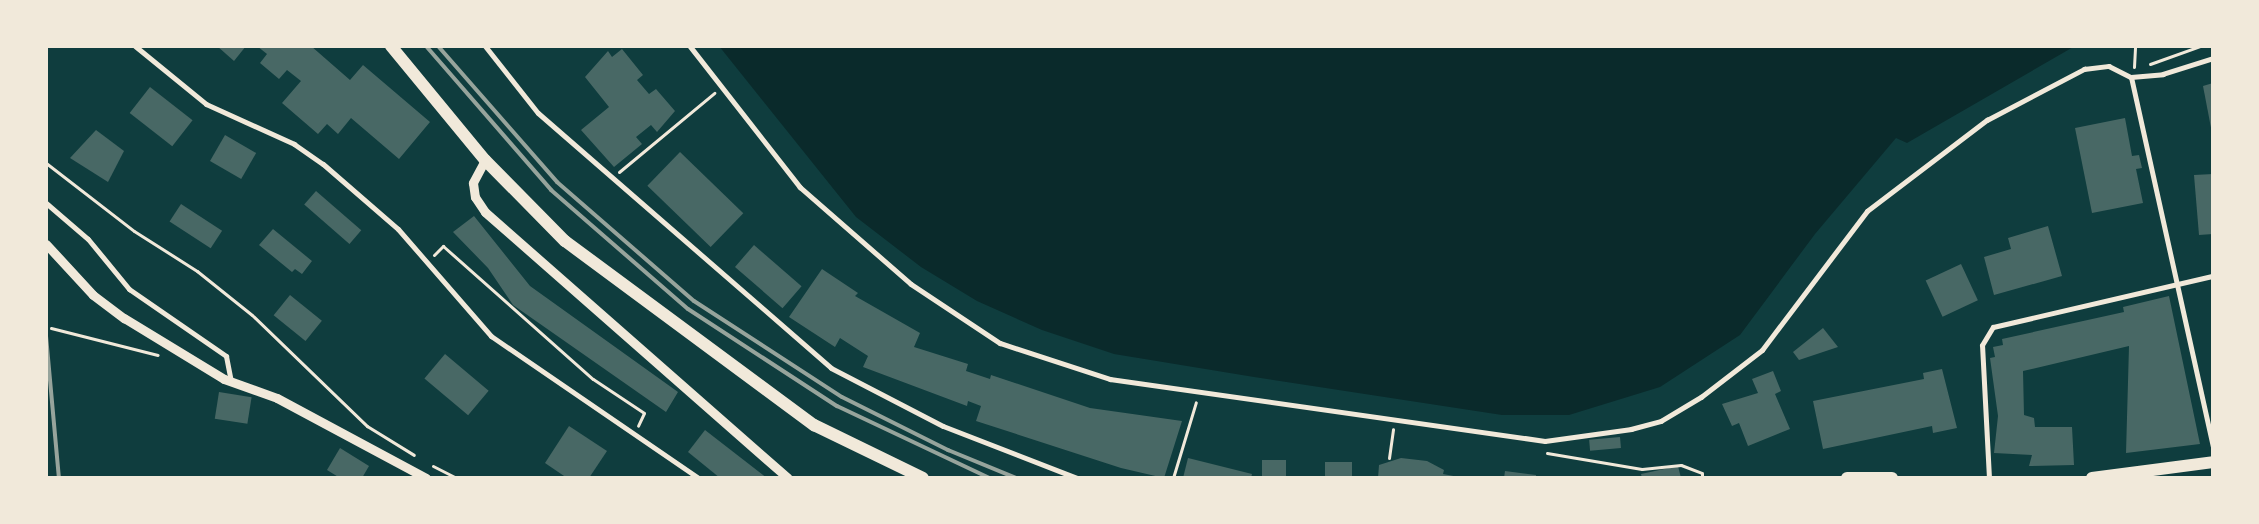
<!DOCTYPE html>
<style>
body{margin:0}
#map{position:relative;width:2259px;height:524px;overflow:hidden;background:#0f3d3e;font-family:Manrope,sans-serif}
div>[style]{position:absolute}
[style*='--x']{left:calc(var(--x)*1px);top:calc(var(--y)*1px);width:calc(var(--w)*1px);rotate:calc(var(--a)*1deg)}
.water>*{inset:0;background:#0a2a2b}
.building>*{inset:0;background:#486865;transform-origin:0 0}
.path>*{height:3px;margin:-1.5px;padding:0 1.5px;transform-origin:1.5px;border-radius:1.5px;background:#f1e9da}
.pedestrian>*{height:4.5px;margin:-2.25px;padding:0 2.25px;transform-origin:2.25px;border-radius:2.25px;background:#f1e9da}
.minor>*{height:5px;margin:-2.5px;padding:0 2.5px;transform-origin:2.5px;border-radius:2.5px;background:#f1e9da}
.tertiary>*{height:9px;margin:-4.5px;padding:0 4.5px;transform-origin:4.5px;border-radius:4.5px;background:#f1e9da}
.primary>*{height:12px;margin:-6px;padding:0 6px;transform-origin:6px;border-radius:6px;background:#f1e9da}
.rail>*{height:4px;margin:-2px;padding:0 2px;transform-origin:2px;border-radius:2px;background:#97a49c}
span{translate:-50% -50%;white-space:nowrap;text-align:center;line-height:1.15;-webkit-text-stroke:4px #f1e9da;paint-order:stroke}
.frame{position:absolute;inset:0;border:48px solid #f1e9da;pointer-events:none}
</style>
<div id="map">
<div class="water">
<i style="clip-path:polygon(719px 46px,2075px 46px,1907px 143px,1896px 138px,1815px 234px,1740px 335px,1660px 387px,1569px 415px,1502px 415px,1254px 377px,1114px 354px,1042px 330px,977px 301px,921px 267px,856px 217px)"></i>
</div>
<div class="building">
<i style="clip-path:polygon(217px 46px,246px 46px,234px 61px)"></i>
<i style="clip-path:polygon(257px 46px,311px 46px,350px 80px,363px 65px,430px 122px,399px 159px,351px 118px,338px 134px,327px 124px,318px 134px,282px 103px,301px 81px,287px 70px,279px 79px,260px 63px,267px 54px)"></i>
<i style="clip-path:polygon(622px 49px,643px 75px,637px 80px,649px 94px,656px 89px,675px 111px,657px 132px,651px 125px,636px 137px,642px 144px,614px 167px,581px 130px,609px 107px,585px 77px,608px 51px,612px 57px)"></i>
<i style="clip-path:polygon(2213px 83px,2213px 133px,2212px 133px,2203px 86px)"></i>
<i style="left:150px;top:87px;width:54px;height:33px;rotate:38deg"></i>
<i style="clip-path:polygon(2125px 118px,2132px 156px,2139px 155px,2142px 168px,2136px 169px,2143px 203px,2092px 213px,2075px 128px)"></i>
<i style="clip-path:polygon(96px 130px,124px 151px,108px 182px,70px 158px)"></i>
<i style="left:225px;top:135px;width:36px;height:30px;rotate:30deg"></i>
<i style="left:680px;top:152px;width:88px;height:47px;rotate:44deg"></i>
<i style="clip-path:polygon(2213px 174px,2213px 234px,2199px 235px,2194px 175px)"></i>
<i style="left:316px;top:191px;width:60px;height:18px;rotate:41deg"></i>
<i style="left:181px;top:204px;width:49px;height:21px;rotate:33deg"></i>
<i style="clip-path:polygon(474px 216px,530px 286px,678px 392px,666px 412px,513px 305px,488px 268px,453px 232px)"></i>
<i style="clip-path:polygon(2048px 226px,2062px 276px,1994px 295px,1984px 257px,2011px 249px,2008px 238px)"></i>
<i style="clip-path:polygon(273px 229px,312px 261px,302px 274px,295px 269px,292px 272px,259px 245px)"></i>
<i style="left:754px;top:245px;width:63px;height:29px;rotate:41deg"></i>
<i style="left:1961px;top:264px;width:40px;height:39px;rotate:65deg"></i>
<i style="clip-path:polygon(822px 269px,858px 293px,855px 296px,920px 333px,914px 347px,968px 364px,966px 371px,990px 379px,991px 375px,1090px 408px,1182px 421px,1164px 478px,1121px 468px,976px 421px,981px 406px,968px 401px,967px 406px,863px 367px,868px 356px,840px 338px,835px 347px,789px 317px)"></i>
<i style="left:290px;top:295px;width:41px;height:26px;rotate:39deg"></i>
<i style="clip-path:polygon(2169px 296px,2200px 444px,2126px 453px,2129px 346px,2023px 371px,2024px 415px,2034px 418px,2035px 427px,2072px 427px,2074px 465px,2029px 466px,2032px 455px,1994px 453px,1998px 416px,1990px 358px,1995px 357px,1993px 347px,2003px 345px,2002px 339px,2124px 312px,2123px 307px)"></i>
<i style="clip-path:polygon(1823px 328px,1838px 347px,1799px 360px,1793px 352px)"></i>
<i style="left:445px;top:354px;width:57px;height:32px;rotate:40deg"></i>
<i style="clip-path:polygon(1942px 369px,1957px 428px,1933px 433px,1932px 426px,1823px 449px,1813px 401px,1924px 379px,1923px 373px)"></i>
<i style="clip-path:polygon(1773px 371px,1781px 391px,1775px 394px,1790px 429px,1748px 446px,1739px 423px,1732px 426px,1722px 404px,1758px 393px,1752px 379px)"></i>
<i style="left:219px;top:392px;width:33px;height:27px;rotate:9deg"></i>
<i style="clip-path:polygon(569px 426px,607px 451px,589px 478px,567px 478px,545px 463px)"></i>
<i style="clip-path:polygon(705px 430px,767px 478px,720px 478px,688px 452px)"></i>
<i style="left:1620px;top:437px;width:11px;height:31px;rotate:85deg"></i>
<i style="clip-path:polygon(340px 448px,369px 466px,362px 478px,340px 478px,327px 470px)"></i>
<i style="clip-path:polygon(1188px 458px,1252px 474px,1251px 478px,1183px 478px)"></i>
<i style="clip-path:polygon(1401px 458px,1427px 461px,1444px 470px,1443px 474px,1464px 478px,1378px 478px,1379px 465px)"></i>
<i style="clip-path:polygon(1262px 460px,1286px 460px,1286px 476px,1297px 478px,1262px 478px)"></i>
<i style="left:1325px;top:462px;width:27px;height:16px"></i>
<i style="clip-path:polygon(1678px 466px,1681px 478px,1642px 478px,1641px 474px)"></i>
<i style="clip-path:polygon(1505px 471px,1536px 475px,1536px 478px,1504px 478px)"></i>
</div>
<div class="path">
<i style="--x:2150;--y:64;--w:53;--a:-19.8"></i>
<i style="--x:2134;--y:67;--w:21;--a:-87"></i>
<i style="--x:46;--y:163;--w:111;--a:37.7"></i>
<i style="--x:134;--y:231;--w:75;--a:32.4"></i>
<i style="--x:197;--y:271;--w:70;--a:38.7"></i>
<i style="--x:252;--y:315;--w:160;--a:44"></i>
<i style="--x:367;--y:426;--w:55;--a:31.7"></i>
<i style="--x:619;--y:172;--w:124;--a:-39.7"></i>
<i style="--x:434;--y:255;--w:13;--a:-45"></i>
<i style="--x:443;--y:246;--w:200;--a:41.6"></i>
<i style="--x:593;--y:379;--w:61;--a:33.7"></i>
<i style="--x:644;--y:413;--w:14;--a:115"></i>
<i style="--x:51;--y:328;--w:110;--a:14.2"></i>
<i style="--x:1547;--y:453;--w:96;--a:9.6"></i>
<i style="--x:1642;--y:469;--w:39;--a:-6"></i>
<i style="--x:1681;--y:465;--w:22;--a:21"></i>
<i style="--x:1702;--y:473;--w:5;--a:90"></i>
<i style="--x:1389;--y:458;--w:29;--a:-82"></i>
<i style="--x:433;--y:466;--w:27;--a:27"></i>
<i style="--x:1173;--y:478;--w:79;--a:-73.2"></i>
</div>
<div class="pedestrian">
<i style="--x:690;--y:46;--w:179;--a:52"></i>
<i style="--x:800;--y:187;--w:147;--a:41.1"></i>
<i style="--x:911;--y:284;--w:107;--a:33.5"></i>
<i style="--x:1000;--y:343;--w:116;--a:18.1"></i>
<i style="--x:1110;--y:379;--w:439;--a:8.1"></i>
<i style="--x:1545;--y:441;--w:87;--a:-7.9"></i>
<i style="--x:1631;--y:429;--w:31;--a:-15"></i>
<i style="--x:1661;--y:421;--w:47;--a:-31"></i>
<i style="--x:1701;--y:397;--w:77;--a:-37.6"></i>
<i style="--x:1762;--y:350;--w:174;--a:-52.9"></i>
<i style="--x:1867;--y:211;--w:151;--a:-37.2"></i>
<i style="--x:1987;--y:120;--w:110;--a:-27.7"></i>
<i style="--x:2084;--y:69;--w:25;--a:-7"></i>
<i style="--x:2109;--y:66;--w:25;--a:27"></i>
<i style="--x:2131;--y:77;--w:32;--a:-5"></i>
<i style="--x:2163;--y:74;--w:52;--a:-17.7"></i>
</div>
<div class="minor">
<i style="--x:135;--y:46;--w:92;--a:39.2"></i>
<i style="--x:206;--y:104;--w:97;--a:24.4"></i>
<i style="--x:294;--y:144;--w:35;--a:35"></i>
<i style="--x:323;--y:164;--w:99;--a:40.9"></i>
<i style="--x:398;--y:229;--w:142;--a:49"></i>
<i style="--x:491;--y:336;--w:251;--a:34.4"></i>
<i style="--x:485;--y:46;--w:85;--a:51.7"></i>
<i style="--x:538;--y:113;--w:388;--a:41"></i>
<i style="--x:831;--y:368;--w:126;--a:27.4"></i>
<i style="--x:943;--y:426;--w:144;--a:21.2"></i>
<i style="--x:2131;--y:77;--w:380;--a:77.5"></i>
<i style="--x:46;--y:203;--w:55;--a:40.6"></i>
<i style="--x:88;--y:239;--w:65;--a:50.6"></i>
<i style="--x:129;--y:289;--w:118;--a:34.6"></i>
<i style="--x:226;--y:356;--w:26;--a:79"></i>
<i style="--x:1989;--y:478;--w:133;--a:-93"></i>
<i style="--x:1982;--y:345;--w:21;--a:-59"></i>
<i style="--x:1993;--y:327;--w:226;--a:-13.1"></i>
</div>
<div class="tertiary">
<i style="--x:485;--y:160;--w:26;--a:118"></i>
<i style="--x:473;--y:183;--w:14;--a:82"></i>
<i style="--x:475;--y:197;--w:18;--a:56"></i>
<i style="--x:485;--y:212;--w:403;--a:41.3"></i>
<i style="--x:46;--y:244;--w:69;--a:47.3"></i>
<i style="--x:93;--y:295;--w:39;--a:37"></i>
<i style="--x:124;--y:318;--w:117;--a:31.4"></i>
<i style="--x:224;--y:379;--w:56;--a:19.7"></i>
<i style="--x:277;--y:398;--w:169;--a:28.2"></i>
</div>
<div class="primary">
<i style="--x:391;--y:46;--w:148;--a:50.5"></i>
<i style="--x:485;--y:160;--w:114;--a:45.4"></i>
<i style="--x:565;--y:241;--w:310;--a:36.5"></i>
<i style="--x:814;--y:425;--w:121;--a:25.9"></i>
<i style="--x:1847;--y:478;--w:45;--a:0"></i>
<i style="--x:2092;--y:478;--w:122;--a:-7.5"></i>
</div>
<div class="rail">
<i style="--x:426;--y:46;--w:191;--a:49"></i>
<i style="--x:551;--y:190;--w:181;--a:41"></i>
<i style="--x:688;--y:309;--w:178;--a:33.1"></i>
<i style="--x:837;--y:406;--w:168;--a:25.3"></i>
<i style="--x:438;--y:46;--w:181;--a:48.8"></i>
<i style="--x:557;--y:182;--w:181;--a:41"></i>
<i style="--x:694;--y:301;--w:176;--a:33"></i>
<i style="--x:842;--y:397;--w:119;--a:26.6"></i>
<i style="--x:948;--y:450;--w:74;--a:22.4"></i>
<i style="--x:46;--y:336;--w:143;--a:84.8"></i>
</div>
<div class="frame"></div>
</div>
